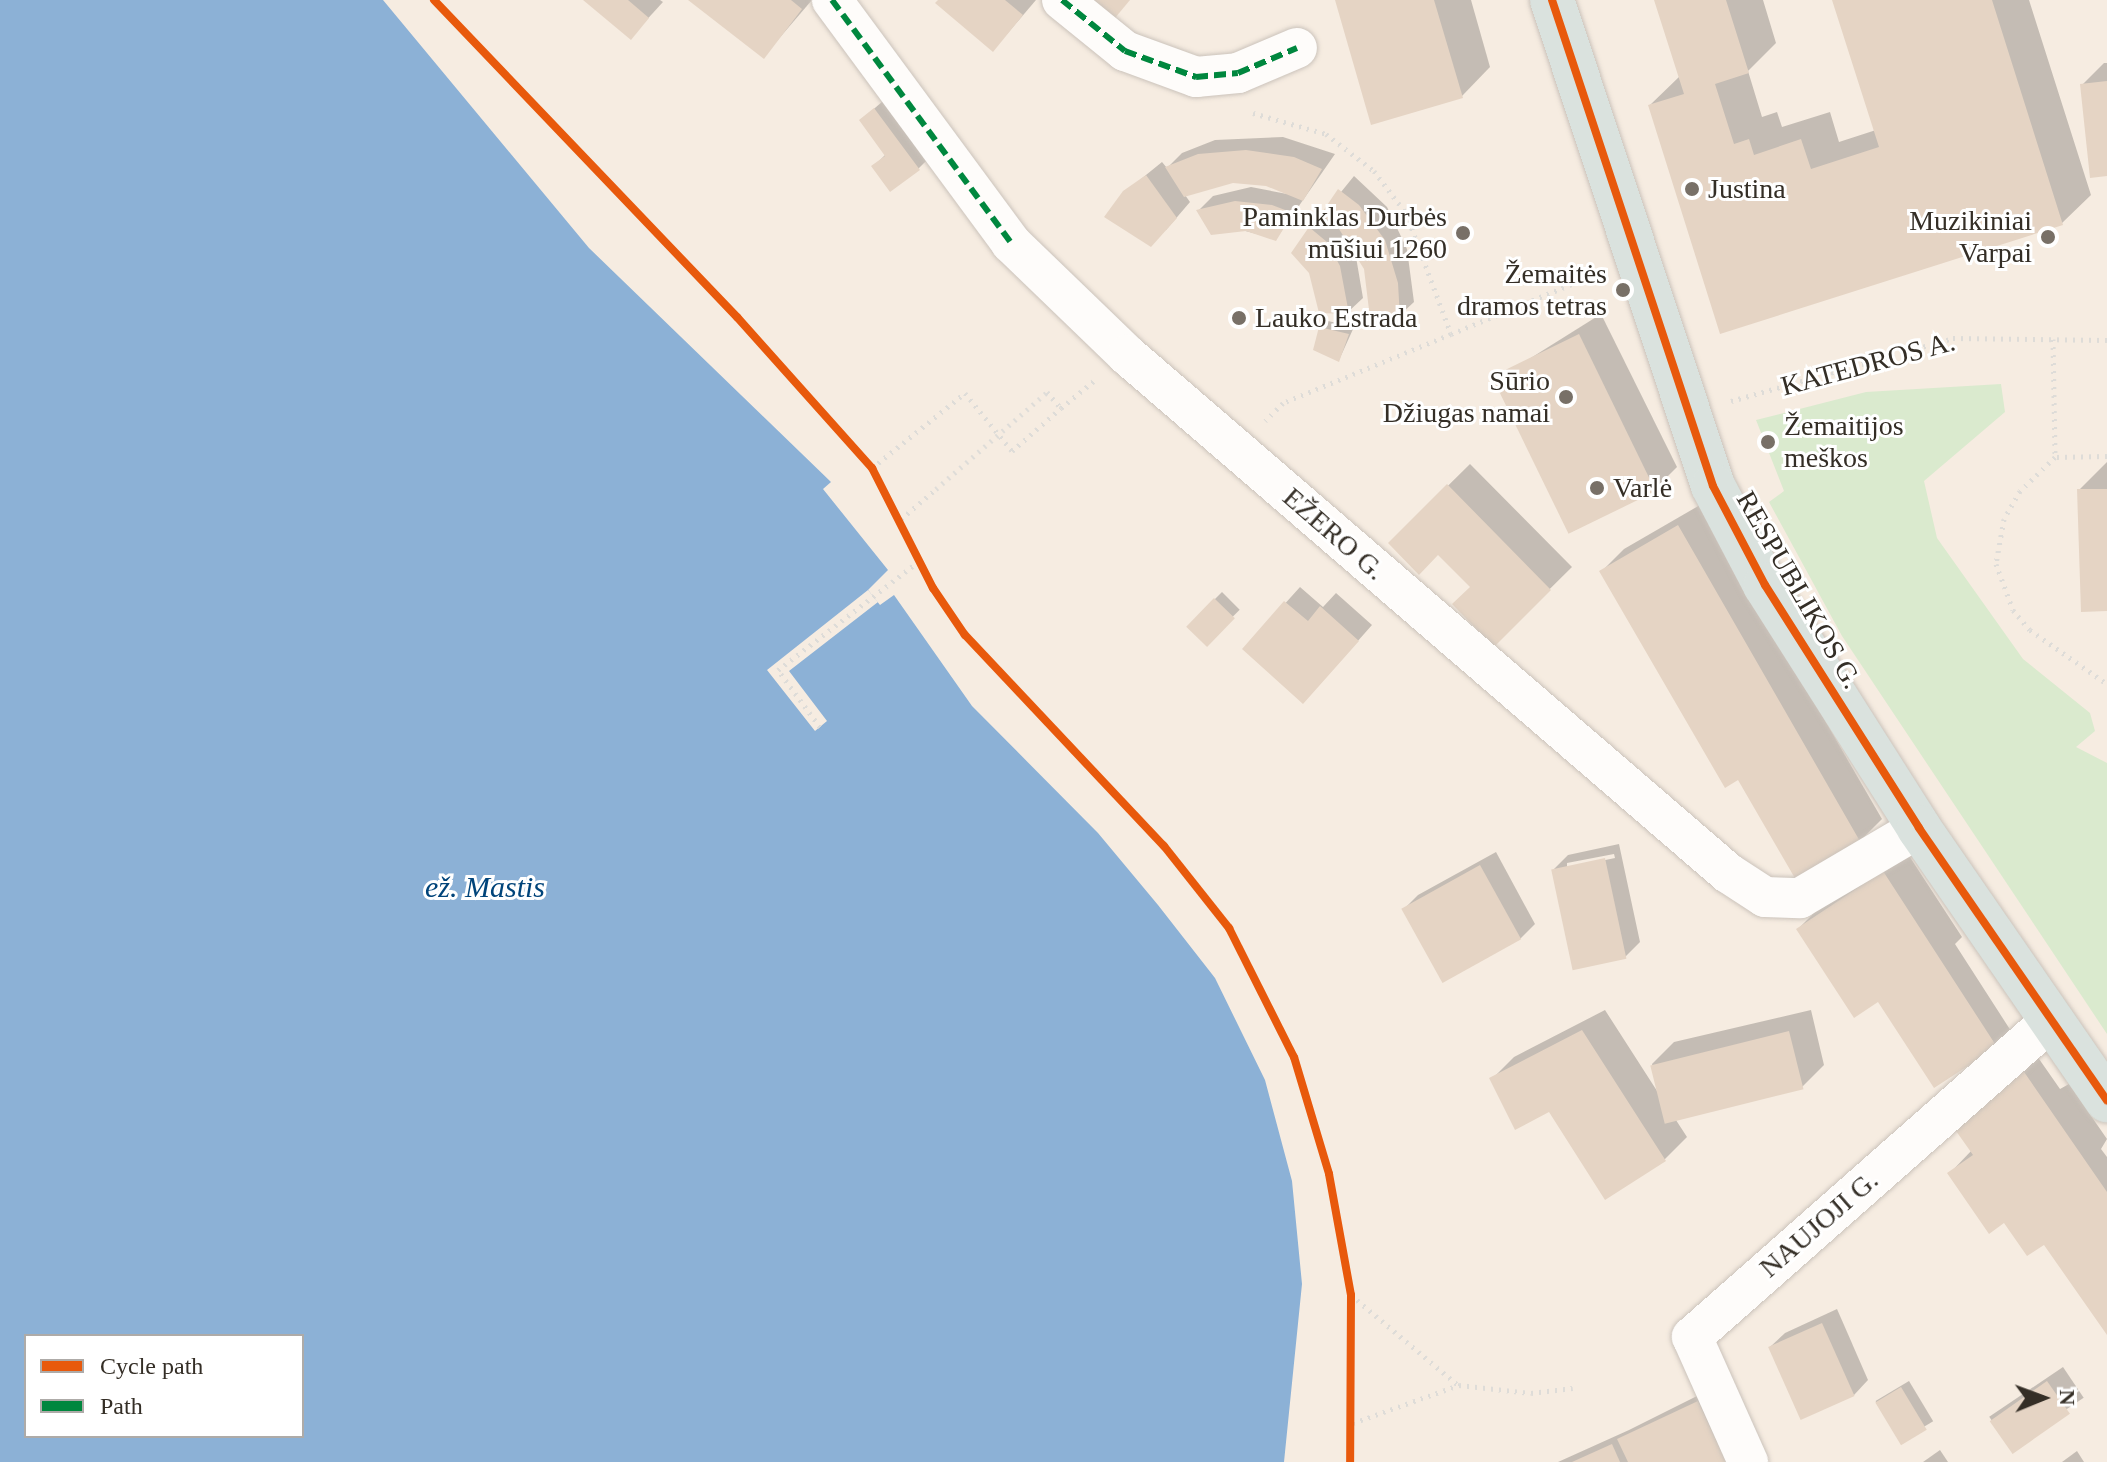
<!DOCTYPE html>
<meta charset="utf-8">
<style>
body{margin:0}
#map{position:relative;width:2107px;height:1462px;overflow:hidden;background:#f6ece1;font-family:"Times New Roman",serif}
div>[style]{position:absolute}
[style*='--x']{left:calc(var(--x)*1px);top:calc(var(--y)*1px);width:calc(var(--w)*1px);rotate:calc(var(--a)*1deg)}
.green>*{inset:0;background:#daeace}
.water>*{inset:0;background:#8cb1d6}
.pier>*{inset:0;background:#f6ece1}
.shadow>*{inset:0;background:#0003;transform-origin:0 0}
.building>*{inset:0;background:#e5d4c4;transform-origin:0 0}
.path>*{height:5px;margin-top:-2.5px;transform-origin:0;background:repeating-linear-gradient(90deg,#dedcd8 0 2px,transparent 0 8px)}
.roads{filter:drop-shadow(0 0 2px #cbc3bb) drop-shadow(0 0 2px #cbc3bb)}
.minor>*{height:40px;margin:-20px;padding:0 20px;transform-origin:20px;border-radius:20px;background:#fefcfa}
.major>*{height:44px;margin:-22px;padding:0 22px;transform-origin:22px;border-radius:22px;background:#dae2de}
.path-bridge>*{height:5px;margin-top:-2.5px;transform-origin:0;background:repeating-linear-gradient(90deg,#dedcd8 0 2px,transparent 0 8px)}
.quiet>*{height:6px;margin-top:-3px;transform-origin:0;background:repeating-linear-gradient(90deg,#00873e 0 12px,transparent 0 18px)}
.cycleway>*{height:8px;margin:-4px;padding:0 4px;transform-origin:4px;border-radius:4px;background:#e8590c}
.dots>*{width:22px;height:22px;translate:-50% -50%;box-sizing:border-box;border:4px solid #fff;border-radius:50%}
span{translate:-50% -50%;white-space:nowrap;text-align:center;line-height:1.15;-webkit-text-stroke:6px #fff;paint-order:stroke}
.poi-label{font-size:28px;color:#342e26}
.left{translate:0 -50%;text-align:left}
.right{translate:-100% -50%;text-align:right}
.street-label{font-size:28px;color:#342e26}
.water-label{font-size:30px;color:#00447a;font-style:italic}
.legend{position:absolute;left:24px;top:1334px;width:280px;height:104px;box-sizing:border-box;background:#fff;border:2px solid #aeaba8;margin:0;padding:10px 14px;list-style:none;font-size:24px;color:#342e26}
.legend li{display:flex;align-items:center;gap:16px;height:40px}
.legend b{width:40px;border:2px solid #aeaba8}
.north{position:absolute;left:2003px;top:1358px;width:80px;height:80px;-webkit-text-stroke:6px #fff;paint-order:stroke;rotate:89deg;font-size:22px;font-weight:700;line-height:32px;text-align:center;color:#342e26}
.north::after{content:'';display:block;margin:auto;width:28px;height:36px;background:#342e26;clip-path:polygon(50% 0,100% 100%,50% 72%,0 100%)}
</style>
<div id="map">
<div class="green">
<i style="clip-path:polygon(2001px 384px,2005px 412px,1924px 481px,1937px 538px,2023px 659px,2090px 713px,2095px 731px,2076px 747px,2107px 763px,2107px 1034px,1842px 636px,1769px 502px,1784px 491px,1756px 420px,1866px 392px)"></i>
</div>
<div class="water">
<i style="clip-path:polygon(evenodd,0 0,383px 0,589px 248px,831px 482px,823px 489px,888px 570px,868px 590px,880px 605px,894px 595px,972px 706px,1098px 833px,1158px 905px,1215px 978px,1265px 1080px,1292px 1181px,1302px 1284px,1284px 1462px,0 1462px,0 0,26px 1336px,302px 1336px,302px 1436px,26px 1436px,26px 1336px)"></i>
</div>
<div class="pier">
<i style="clip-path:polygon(868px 590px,878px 602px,789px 671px,827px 721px,815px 731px,767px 670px)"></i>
</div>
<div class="shadow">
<i style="clip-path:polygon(586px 0,660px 0,663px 2px,631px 37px)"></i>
<i style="clip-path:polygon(692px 0,812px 0,764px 56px)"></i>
<i style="clip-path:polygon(941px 0,1036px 0,1007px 34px)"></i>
<i style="clip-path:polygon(1337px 0,1471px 0,1490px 67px,1462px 96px)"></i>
<i style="clip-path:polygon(1656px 0,1763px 0,1776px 43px,1748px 71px,1762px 117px,1777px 112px,1782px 127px,1830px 112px,1839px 142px,1876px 130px,1834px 0,2029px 0,2091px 195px,2062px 223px,1722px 332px,1650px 105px,1680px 76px)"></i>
<i style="clip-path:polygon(2104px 63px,2107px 63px,2107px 174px,2082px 85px)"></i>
<i style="clip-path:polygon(890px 95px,933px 154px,918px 169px,874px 166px,886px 154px,861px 120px)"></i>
<i style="clip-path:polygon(1283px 137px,1335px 154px,1276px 239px,1234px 228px,1199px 210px,1213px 196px,1251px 187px,1287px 194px,1267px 184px,1233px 181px,1185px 195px,1190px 202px,1166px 230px,1125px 192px,1162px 162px,1167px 168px,1182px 153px,1215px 140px)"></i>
<i style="clip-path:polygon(1354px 176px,1387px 207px,1407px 249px,1414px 302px,1399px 316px,1355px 251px,1363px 298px,1348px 312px,1311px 229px)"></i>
<i style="clip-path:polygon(1601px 314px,1677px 467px,1655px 489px,1571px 532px,1499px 386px,1521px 364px)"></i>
<i style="clip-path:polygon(1328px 321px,1354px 327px,1339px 360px,1321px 328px)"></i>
<i style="clip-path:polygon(2107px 462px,2107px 609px,2079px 490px)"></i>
<i style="clip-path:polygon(1470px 464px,1572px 567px,1494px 644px,1472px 587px,1438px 553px,1390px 543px)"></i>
<i style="clip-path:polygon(1700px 505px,1882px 819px,1860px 841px,1739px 778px,1602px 571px,1624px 549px)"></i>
<i style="clip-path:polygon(1300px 587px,1323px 607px,1336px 593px,1372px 625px,1318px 686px,1244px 649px)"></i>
<i style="left:1222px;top:592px;width:25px;height:47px;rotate:45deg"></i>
<i style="clip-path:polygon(evenodd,1619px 844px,1640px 942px,1625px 957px,1553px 870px,1568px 855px,1619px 844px,1614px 854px,1615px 858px,1567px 868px,1567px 863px,1614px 854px)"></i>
<i style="clip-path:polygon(1906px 851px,1962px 937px,1955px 944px,2011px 1031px,1996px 1045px,1798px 929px,1820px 907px)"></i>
<i style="clip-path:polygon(1496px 852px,1535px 924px,1520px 939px,1404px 909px,1418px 895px)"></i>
<i style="clip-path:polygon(1605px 1010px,1659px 1094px,1652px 1064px,1674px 1042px,1811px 1010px,1824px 1065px,1802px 1087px,1674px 1117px,1687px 1137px,1665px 1159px,1606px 1197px,1550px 1110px,1492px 1079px,1514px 1057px)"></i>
<i style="clip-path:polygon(2037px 1056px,2060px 1089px,2069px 1084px,2107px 1139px,2101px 1149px,2107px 1157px,2107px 1331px,2045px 1242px,2005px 1220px,1950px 1173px,1972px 1150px,1952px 1121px)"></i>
<i style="clip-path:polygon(1837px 1309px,1868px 1380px,1854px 1395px,1770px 1347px,1785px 1333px)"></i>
<i style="left:2063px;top:1367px;width:37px;height:89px;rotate:56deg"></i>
<i style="left:1909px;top:1381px;width:47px;height:39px;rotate:59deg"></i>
<i style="clip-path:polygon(1713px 1388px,1747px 1462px,1558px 1462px,1629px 1430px)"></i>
<i style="clip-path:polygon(1940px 1450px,1948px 1462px,1923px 1462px)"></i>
<i style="clip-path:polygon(2077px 1451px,2084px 1462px,2062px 1462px)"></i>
</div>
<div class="building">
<i style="clip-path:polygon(583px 0,628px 0,649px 18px,631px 40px)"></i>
<i style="clip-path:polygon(688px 0,791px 0,802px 9px,764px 59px)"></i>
<i style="clip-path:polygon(938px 0,1005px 0,1023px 15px,993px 52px,935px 3px)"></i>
<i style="clip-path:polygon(1094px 0,1130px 0,1115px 18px)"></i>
<i style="clip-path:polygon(1335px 0,1434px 0,1463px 98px,1371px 125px)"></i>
<i style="clip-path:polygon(1654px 0,1726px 0,1749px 73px,1715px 84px,1734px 144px,1749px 139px,1754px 155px,1801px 139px,1811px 169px,1879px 147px,1832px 0,1992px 0,2063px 225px,1720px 334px,1648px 105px,1684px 94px)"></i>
<i style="clip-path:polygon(2107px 81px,2107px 176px,2090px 178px,2080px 84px)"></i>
<i style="clip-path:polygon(874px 108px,920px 170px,890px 192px,871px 166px,885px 156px,859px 120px)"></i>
<i style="clip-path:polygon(1246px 150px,1294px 157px,1322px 169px,1303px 201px,1266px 186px,1233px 183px,1184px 197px,1165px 167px,1198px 154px)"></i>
<i style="clip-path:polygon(1146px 175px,1177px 218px,1151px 247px,1104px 217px,1123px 191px)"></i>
<i style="clip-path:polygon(1338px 189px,1359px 205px,1385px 240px,1398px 283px,1400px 318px,1370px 318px,1364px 269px,1339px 229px,1321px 214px)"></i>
<i style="clip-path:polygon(1235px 201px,1272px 205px,1293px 213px,1276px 241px,1246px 231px,1211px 235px,1196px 210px)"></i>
<i style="clip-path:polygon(1309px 227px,1327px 242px,1340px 266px,1349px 314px,1319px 313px,1309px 273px,1291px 253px)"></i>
<i style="clip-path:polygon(1319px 327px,1349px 334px,1339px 362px,1313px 350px)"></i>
<i style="left:1579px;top:334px;width:175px;height:97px;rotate:64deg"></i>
<i style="clip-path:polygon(1447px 484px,1551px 590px,1494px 647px,1452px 604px,1470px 587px,1438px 555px,1419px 575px,1388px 543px)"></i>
<i style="clip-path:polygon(2077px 489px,2107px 489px,2107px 611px,2081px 612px)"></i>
<i style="clip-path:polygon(1678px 525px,1861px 843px,1796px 880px,1738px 780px,1725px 788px,1599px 571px)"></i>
<i style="left:1214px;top:598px;width:29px;height:40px;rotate:44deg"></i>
<i style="clip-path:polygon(1284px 601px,1308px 621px,1320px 606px,1359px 641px,1303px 704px,1242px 649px)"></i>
<i style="left:1605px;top:858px;width:103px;height:55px;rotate:78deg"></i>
<i style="left:1480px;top:865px;width:85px;height:90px;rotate:61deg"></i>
<i style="clip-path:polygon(1883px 871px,1997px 1047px,1934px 1088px,1878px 1002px,1854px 1018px,1796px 929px)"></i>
<i style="clip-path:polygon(1582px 1030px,1666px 1161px,1605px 1200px,1549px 1112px,1515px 1130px,1489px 1078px)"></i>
<i style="left:1789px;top:1031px;width:60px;height:143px;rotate:76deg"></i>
<i style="clip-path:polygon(2022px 1069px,2107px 1192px,2107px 1335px,2044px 1245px,2027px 1256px,2004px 1223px,1989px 1234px,1947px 1173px,1973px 1155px,1949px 1121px)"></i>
<i style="left:1822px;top:1323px;width:80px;height:59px;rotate:66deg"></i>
<i style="left:2047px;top:1381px;width:40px;height:70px;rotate:55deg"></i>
<i style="left:1901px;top:1387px;width:50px;height:30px;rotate:59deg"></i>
<i style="clip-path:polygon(1698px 1401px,1726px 1462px,1628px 1462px,1617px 1439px)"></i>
<i style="clip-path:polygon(1612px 1444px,1620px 1462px,1572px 1462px)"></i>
</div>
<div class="path">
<i style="--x:1253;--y:113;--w:76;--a:16"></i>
<i style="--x:1326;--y:134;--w:61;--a:37.6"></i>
<i style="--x:1374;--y:171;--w:53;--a:52.7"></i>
<i style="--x:1406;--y:213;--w:129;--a:69.6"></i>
<i style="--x:1451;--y:334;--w:182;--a:157.7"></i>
<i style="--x:1283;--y:403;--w:25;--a:135"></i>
<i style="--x:1451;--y:334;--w:159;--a:-22.5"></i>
<i style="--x:2053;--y:339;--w:118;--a:89"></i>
<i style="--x:1047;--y:392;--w:21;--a:49"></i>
<i style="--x:1061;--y:408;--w:44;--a:-39.5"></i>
<i style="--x:1731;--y:401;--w:231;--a:-15.8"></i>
<i style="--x:1953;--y:338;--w:154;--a:0.7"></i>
<i style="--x:2107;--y:456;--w:52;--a:178.9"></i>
<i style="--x:2055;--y:457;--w:49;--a:135.8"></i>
<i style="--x:2020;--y:491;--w:32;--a:120"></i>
<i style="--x:2004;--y:519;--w:46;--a:100.1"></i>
<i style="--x:1996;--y:564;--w:49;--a:69.7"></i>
<i style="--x:2013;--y:610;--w:26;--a:50"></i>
<i style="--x:2030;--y:630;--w:94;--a:35"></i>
<i style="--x:872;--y:468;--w:119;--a:-38.9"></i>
<i style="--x:965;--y:393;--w:75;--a:51"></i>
<i style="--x:1012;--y:451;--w:65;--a:-41.3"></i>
<i style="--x:901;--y:519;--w:46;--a:-40.6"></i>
<i style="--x:820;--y:727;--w:71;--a:-126.4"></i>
<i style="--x:778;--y:670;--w:178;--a:-37.7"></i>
<i style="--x:1351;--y:1295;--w:140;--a:40.1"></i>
<i style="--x:1353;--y:1423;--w:113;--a:-19.7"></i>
<i style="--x:1459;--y:1385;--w:72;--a:6.3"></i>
<i style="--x:1531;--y:1393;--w:42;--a:-6.8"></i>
</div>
<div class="roads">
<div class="minor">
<i style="--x:832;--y:0;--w:302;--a:53.6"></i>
<i style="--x:1011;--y:243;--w:161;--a:44"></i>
<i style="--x:1127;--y:355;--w:793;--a:40.76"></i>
<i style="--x:1728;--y:873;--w:44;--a:33"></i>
<i style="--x:1765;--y:897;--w:35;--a:2"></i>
<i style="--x:1800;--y:898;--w:138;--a:-30.5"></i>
<i style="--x:1062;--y:0;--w:81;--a:39"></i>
<i style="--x:1125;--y:51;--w:76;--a:20.1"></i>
<i style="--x:1196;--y:77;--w:42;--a:-5.4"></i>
<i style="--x:1238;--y:73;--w:64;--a:-23"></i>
<i style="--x:1748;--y:1462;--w:137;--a:-114.1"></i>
<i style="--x:1692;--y:1337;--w:478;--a:-41.4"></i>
</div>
<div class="major">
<i style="--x:1552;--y:0;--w:512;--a:71.67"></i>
<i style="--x:1713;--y:486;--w:112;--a:62.3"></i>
<i style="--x:1765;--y:585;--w:288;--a:57.6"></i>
<i style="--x:1919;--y:828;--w:331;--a:55.4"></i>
</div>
</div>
<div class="path-bridge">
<i style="--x:936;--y:489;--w:147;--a:-41.1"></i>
</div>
<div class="quiet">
<i style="--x:832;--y:0;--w:302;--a:53.6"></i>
<i style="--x:1062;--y:0;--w:81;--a:39"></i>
<i style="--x:1125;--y:51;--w:76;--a:20.1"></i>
<i style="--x:1196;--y:77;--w:42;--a:-5.4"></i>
<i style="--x:1238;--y:73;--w:64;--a:-23"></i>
</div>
<div class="cycleway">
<i style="--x:434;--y:0;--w:439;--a:46.3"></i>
<i style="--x:737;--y:317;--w:203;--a:48.2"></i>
<i style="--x:872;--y:468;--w:135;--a:63.1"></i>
<i style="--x:933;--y:588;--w:57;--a:55.8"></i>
<i style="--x:965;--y:635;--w:290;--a:46.7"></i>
<i style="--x:1164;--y:846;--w:105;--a:51.6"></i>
<i style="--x:1229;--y:928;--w:144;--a:63.3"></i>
<i style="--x:1294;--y:1057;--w:122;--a:73.3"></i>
<i style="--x:1329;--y:1174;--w:123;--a:79.7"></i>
<i style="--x:1351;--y:1295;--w:167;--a:90.3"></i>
<i style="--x:1552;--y:0;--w:512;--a:71.67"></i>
<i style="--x:1713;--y:486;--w:112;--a:62.3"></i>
<i style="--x:1765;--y:585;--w:288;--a:57.6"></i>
<i style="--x:1919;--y:828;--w:331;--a:55.4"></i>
</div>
<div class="dots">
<i style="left:1692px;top:189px;background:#787067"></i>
<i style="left:1463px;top:233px;background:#787067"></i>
<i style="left:2048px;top:237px;background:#787067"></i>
<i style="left:1623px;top:290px;background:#787067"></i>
<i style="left:1239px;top:318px;background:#787067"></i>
<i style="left:1566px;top:397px;background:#787067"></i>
<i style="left:1768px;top:442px;background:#787067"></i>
<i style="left:1597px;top:488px;background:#787067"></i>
</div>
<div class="poi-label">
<span class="left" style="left:1708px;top:189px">Justina</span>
<span class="right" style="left:1447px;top:233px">Paminklas Durbės<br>mūšiui 1260</span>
<span class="right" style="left:2032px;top:237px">Muzikiniai<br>Varpai</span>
<span class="right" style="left:1607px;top:290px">Žemaitės<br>dramos tetras</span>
<span class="left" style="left:1255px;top:318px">Lauko Estrada</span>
<span class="right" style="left:1550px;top:397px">Sūrio<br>Džiugas namai</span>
<span class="left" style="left:1784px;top:442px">Žemaitijos<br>meškos</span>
<span class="left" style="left:1613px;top:488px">Varlė</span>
</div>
<div class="street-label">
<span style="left:1868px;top:364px;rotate:-15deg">KATEDROS A.</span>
<span style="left:1334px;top:534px;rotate:41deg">EŽERO G.</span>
<span style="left:1799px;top:590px;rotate:60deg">RESPUBLIKOS G.</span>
<span style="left:1819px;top:1224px;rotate:-41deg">NAUJOJI G.</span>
</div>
<div class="water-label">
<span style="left:485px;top:887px">ež. Mastis</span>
</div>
<ul class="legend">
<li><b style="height:10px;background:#e8590c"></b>Cycle path</li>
<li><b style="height:10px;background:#00873e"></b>Path</li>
</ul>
<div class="north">N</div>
</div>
